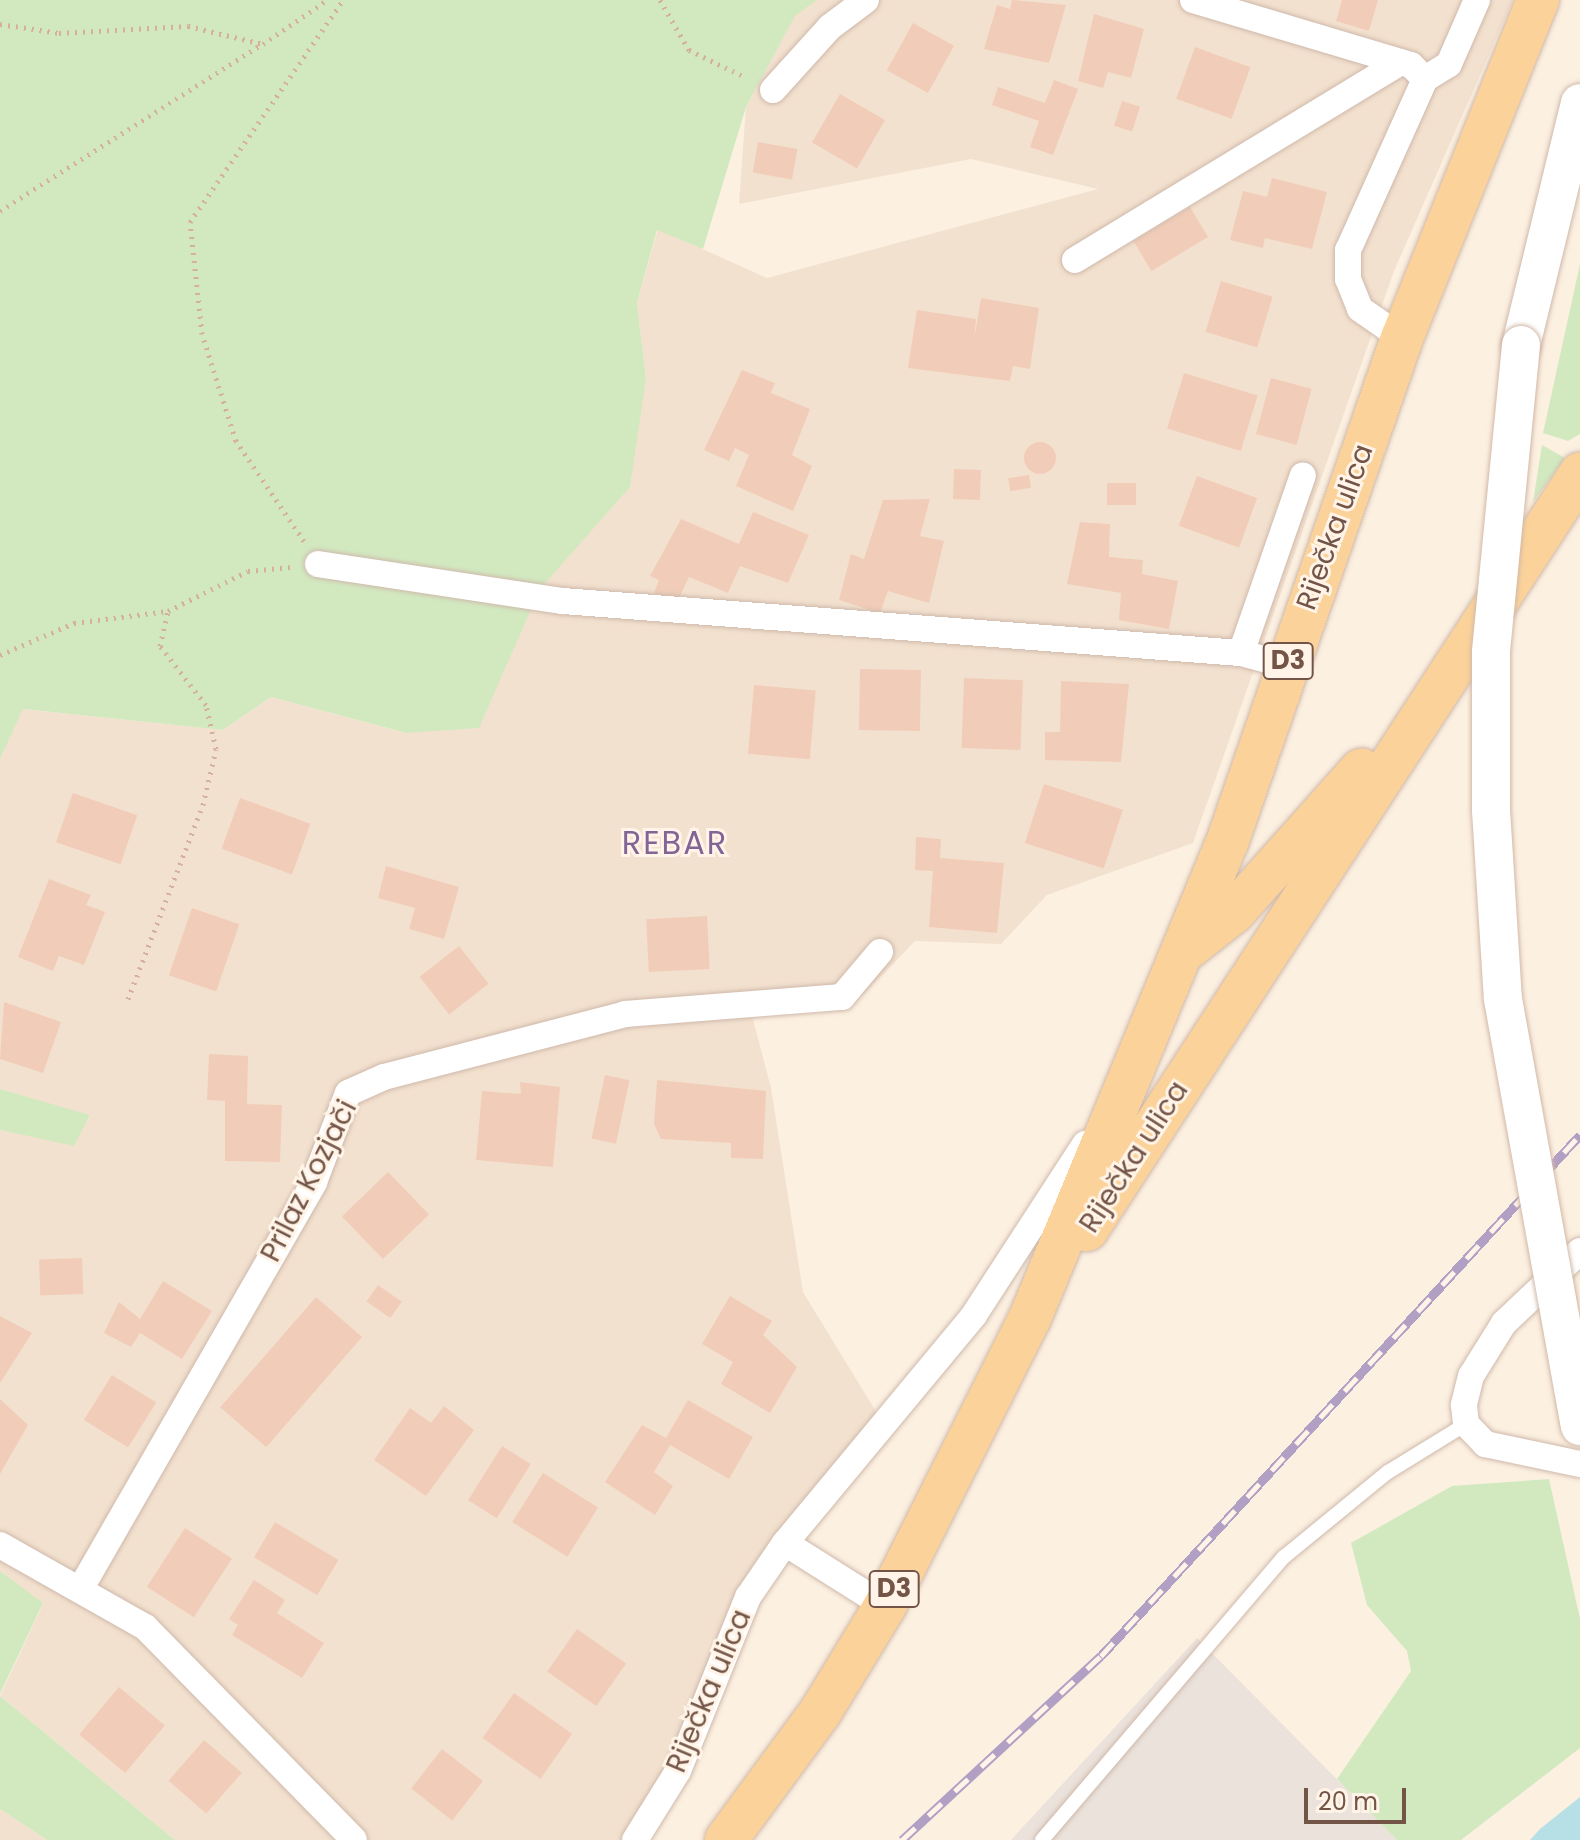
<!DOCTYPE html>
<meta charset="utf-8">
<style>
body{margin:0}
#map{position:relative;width:1580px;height:1840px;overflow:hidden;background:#fcf0e1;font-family:Poppins,sans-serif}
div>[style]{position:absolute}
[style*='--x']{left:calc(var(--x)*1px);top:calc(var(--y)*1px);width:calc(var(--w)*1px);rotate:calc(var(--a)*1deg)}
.residential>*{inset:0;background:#f3e1cf}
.industrial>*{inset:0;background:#ebe2dc}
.green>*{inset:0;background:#d2e9c0}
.water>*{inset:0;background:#b6e0e5}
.building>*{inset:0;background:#f1cdb9;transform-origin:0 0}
.round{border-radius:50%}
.path>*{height:5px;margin-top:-2.5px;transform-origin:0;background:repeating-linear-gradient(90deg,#d5b09c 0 2px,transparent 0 8px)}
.roads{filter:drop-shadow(0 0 2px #cfb9ab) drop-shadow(0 0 2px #cfb9ab)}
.lane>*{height:14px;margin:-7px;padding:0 7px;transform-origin:7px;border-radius:7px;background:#fff}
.street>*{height:26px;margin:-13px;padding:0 13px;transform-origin:13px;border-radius:13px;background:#fff}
.secondary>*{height:38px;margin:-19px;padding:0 19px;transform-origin:19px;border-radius:19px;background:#fff}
.primary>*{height:42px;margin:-21px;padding:0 21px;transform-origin:21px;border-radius:21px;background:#fbd299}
.rail>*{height:9px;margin-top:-4.5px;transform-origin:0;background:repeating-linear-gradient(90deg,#fff4e7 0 18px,#b2a0c4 0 36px);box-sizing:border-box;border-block:2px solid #b2a0c4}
.bridges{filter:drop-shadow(0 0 2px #d2b9a8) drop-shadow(0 0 2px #d2b9a8)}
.secondary-bridge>*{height:38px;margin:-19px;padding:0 19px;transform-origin:19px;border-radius:19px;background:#fff}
span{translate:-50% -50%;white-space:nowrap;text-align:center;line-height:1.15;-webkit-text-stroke:6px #fff4e7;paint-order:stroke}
.shield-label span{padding:2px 6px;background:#fff4e7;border:2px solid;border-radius:6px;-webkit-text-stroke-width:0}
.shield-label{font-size:26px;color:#735548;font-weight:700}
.street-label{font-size:28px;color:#735548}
.quarter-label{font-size:32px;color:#836496;letter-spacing:2px}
.scale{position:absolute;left:1304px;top:1788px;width:102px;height:36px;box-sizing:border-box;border:4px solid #735548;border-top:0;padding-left:10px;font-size:24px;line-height:28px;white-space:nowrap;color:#735548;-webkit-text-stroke:6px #fff4e7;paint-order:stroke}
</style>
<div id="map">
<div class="residential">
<i style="clip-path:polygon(817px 0,1513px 0,1394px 271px,1193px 843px,1047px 895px,1001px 944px,915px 941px,863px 995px,749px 1004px,771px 1088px,803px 1292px,886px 1428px,772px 1564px,693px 1768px,644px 1840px,175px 1840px,0 1696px,43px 1604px,0 1571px,0 1130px,73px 1145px,90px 1116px,0 1089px,0 759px,22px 709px,223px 730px,271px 697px,405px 733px,540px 589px,646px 379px,637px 303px,658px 229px,767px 278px,1098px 189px,971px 159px,739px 204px,746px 107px,795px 15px)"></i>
<i style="clip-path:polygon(0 1809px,47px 1840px,0 1840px)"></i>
</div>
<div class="industrial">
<i style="clip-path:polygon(1197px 1638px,1397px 1840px,1011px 1840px)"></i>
</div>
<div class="green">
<i style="clip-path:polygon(0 0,817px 0,795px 16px,746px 107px,703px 249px,657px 230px,637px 303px,646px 379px,630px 487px,540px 589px,479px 728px,406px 733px,271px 697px,223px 730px,23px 709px,0 759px)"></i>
<i style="clip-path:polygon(1580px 264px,1580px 434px,1568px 441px,1543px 433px)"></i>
<i style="clip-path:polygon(1542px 445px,1565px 458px,1533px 502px)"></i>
<i style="clip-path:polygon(0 1089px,90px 1115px,74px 1146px,0 1130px)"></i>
<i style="clip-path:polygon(1549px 1479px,1580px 1619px,1580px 1748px,1461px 1840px,1397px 1840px,1337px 1779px,1411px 1671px,1407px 1651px,1367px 1605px,1351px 1543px,1452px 1486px)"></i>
<i style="clip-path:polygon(0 1571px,43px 1603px,0 1694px)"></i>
<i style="clip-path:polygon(0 1696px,175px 1840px,47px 1840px,0 1809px)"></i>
</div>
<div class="water">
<i style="clip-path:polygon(1580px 1797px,1580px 1840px,1530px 1840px,1540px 1829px)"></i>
</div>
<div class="building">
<i style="clip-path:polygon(1012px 0,1066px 5px,1049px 63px,984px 49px,997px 5px,1010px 9px)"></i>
<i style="clip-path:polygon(1342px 0,1378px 0,1369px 31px,1336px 21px)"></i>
<i style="clip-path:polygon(1094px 14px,1144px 29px,1131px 78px,1108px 72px,1103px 88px,1078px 81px)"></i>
<i style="left:913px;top:23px;width:47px;height:54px;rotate:29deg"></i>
<i style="left:1195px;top:47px;width:59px;height:55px;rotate:20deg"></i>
<i style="clip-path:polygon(1054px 80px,1078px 89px,1053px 155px,1030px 147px,1039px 121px,992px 105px,998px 87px,1045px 103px)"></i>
<i style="left:840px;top:94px;width:52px;height:56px;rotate:30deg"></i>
<i style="left:1122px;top:101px;width:19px;height:26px;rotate:18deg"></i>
<i style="left:758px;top:142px;width:40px;height:31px;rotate:10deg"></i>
<i style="clip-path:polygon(1272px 178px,1327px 192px,1312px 249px,1265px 238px,1263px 248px,1230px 240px,1243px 191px,1267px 197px)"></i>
<i style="left:1190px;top:207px;width:35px;height:66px;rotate:59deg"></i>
<i style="left:1221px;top:281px;width:54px;height:53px;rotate:17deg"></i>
<i style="clip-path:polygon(981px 298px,1039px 308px,1030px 369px,1013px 366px,1010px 381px,908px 368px,917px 310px,976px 319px,974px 340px)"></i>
<i style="clip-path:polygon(742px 370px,775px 383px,771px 393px,810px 409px,792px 455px,812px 466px,793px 511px,736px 486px,749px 455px,735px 448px,729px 461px,704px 450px)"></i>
<i style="left:1184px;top:373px;width:77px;height:58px;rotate:17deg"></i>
<i style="left:1271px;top:378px;width:42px;height:58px;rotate:15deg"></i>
<i class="round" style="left:1024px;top:442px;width:32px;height:32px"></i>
<i style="left:954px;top:469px;width:27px;height:30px;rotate:2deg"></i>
<i style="left:1029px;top:475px;width:13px;height:21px;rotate:81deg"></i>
<i style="left:1197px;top:476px;width:64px;height:53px;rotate:20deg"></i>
<i style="left:1107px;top:483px;width:29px;height:22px"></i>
<i style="clip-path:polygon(930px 499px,920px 536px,944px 541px,929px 603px,888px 591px,880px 613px,839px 600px,851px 554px,864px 559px,883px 500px)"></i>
<i style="clip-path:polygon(753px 512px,809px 535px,788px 583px,740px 566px,728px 593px,689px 577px,677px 602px,654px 593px,659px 580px,650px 576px,681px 519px,739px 544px)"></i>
<i style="clip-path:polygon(1080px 522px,1110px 524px,1109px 557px,1143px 560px,1142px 574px,1178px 581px,1169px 629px,1119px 620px,1121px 593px,1067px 584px)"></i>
<i style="left:860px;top:669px;width:61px;height:61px;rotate:1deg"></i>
<i style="left:964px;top:678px;width:59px;height:70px;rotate:2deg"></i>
<i style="clip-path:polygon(1061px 681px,1129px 684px,1121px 762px,1045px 760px,1045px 732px,1060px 732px)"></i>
<i style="left:754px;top:685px;width:62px;height:69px;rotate:5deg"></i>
<i style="left:1044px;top:784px;width:83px;height:62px;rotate:18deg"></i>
<i style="left:73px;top:793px;width:68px;height:52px;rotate:19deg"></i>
<i style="left:240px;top:798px;width:75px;height:54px;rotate:20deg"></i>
<i style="clip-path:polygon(916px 837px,941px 839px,940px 858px,1004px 863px,997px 933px,929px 927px,933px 871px,915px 870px)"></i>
<i style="clip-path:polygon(386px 866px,459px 887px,444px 939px,409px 929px,415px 908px,378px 898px)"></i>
<i style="clip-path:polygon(49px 879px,91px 895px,86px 905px,105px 912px,84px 965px,59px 956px,53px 971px,18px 957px)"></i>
<i style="left:192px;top:908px;width:50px;height:71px;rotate:19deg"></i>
<i style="left:707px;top:916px;width:53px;height:61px;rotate:87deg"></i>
<i style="left:459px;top:946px;width:48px;height:50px;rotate:52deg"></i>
<i style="clip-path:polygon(4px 1002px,61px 1022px,43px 1073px,0 1059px)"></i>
<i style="clip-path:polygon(209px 1054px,248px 1056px,247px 1104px,282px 1105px,280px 1162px,225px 1161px,225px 1101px,207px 1100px)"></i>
<i style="left:605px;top:1075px;width:25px;height:65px;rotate:12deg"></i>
<i style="clip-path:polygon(657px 1080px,766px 1091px,763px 1159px,731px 1158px,731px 1143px,661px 1139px,654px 1124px)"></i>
<i style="clip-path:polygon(520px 1082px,560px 1087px,553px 1167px,476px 1160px,482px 1091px,521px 1094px)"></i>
<i style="left:388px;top:1172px;width:59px;height:64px;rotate:46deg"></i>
<i style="left:82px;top:1258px;width:36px;height:43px;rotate:88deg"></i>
<i style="clip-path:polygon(163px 1281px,212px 1311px,182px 1359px,140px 1333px,131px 1347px,104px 1333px,119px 1302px,140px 1319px)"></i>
<i style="left:378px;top:1285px;width:29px;height:20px;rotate:35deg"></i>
<i style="clip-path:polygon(730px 1296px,772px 1321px,763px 1335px,797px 1367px,770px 1413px,721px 1384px,733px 1362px,702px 1344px)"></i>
<i style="left:316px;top:1297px;width:61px;height:146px;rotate:41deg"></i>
<i style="clip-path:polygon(0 1316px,32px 1333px,0 1383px)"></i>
<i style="left:112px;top:1375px;width:52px;height:53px;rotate:32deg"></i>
<i style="clip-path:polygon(0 1399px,28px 1425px,0 1474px)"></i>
<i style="clip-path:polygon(688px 1400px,753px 1437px,729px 1479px,670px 1445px,654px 1472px,673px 1486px,655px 1515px,605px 1482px,642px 1425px,666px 1438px)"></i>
<i style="clip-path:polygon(444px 1406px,474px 1430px,426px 1496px,374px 1460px,410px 1408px,431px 1423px)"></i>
<i style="left:502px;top:1446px;width:34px;height:64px;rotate:32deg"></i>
<i style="left:543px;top:1473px;width:65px;height:58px;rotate:32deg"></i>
<i style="left:275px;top:1522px;width:74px;height:41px;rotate:31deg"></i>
<i style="left:185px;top:1528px;width:56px;height:70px;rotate:33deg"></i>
<i style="clip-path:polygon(254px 1580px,285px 1600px,277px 1613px,324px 1643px,302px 1678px,232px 1635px,238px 1625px,229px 1619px)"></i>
<i style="left:577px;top:1629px;width:60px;height:52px;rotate:35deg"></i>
<i style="left:119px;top:1687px;width:60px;height:62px;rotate:40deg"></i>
<i style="left:514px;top:1693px;width:71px;height:55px;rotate:35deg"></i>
<i style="left:204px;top:1740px;width:50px;height:54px;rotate:41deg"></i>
<i style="left:442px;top:1749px;width:52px;height:50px;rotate:38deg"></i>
</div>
<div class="path">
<i style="--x:660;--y:0;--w:58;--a:59.9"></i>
<i style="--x:689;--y:50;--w:64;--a:25.8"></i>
<i style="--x:0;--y:24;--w:60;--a:8.7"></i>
<i style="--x:59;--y:33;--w:129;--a:-3.1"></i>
<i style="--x:188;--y:26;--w:77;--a:13.5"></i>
<i style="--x:263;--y:44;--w:78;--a:-34.5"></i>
<i style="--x:0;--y:211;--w:311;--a:-32.5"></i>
<i style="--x:304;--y:541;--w:121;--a:-124.2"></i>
<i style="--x:236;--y:441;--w:112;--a:-107.6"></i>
<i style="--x:202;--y:334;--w:113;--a:-96.1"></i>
<i style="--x:190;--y:222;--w:270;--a:-55.4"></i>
<i style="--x:0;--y:655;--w:81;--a:-23.4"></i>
<i style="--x:74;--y:623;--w:95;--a:-7.3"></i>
<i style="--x:168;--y:611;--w:89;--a:-26.6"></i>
<i style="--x:248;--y:571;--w:42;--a:-5.4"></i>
<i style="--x:128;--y:999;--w:208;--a:-68.9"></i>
<i style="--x:203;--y:805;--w:57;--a:-76.9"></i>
<i style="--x:216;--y:749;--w:45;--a:-102.8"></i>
<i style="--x:206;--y:705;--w:75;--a:-127.9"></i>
<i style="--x:160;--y:646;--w:36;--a:-77"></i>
</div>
<div class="roads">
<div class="lane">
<i style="--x:1042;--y:1840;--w:372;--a:-49.5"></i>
<i style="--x:1284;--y:1557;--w:134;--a:-39.3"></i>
<i style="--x:1388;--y:1472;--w:92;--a:-31.6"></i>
</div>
<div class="street">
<i style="--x:1193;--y:0;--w:227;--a:16.6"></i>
<i style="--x:1411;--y:65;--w:20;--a:45"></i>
<i style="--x:1425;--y:79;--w:188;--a:114.2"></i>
<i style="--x:1348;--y:250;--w:29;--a:90"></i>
<i style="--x:1348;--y:279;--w:32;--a:68"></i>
<i style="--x:1360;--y:309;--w:51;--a:34.6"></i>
<i style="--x:1425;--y:79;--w:28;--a:-32"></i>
<i style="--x:1449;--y:64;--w:70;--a:-66.4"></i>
<i style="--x:773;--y:90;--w:85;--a:-47.9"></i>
<i style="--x:830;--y:27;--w:45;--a:-36.9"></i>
<i style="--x:1075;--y:260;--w:381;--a:-31.3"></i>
<i style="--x:318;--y:564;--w:248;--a:8.6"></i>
<i style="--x:563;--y:601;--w:680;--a:4.39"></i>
<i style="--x:1241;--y:653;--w:47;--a:14.9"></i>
<i style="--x:1241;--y:653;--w:188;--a:-70.8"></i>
<i style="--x:1580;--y:1251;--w:105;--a:136.5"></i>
<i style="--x:1504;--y:1323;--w:62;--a:121.9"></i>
<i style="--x:1471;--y:1376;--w:30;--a:104"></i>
<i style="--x:1464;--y:1405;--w:19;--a:84"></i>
<i style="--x:1466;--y:1424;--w:28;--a:46"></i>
<i style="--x:1485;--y:1444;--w:97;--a:11.9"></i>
<i style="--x:785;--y:1543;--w:296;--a:-50.3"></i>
<i style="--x:974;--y:1315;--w:204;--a:-57"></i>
<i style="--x:0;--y:1545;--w:167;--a:29.5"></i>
<i style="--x:145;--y:1627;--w:298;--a:45.5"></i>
<i style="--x:81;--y:1588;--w:468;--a:-60.1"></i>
<i style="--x:314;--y:1182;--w:95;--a:-69.1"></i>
<i style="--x:348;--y:1093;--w:39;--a:-24"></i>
<i style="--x:384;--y:1077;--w:249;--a:-14.6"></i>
<i style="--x:625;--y:1014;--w:218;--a:-4.5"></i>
<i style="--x:842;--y:997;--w:59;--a:-49.8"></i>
<i style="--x:635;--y:1840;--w:81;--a:-58.1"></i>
<i style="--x:678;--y:1771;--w:188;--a:-68.1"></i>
<i style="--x:748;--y:1597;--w:65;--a:-55.6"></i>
<i style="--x:785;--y:1543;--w:118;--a:32.2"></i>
</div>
<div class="secondary">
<i style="--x:1521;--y:345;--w:249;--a:-76.3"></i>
</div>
<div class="primary">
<i style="--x:1187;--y:949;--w:60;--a:-38.2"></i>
<i style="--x:1234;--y:912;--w:191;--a:-48.2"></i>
<i style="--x:1087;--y:1230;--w:903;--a:-56.89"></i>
<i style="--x:726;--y:1840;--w:160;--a:-53.6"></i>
<i style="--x:821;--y:1711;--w:123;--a:-58.6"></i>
<i style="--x:885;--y:1606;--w:322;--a:-63.3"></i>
<i style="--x:1030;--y:1318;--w:517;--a:-67.5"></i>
<i style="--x:1228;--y:840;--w:531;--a:-70.88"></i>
<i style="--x:1402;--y:338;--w:364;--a:-68.1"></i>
</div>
</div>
<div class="rail">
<i style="--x:902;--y:1840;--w:271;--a:-42.8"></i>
<i style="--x:1101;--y:1656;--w:708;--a:-47.41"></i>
</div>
<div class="bridges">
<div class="secondary-bridge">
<i style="--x:1521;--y:345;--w:308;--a:95.6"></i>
<i style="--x:1491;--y:652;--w:158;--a:90"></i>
<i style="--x:1491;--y:810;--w:189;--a:86.4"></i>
<i style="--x:1503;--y:999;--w:434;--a:79.8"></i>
</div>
</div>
<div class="shield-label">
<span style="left:1288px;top:661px">D3</span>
<span style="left:894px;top:1589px">D3</span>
</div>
<div class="street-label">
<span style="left:1335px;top:527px;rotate:-70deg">Riječka ulica</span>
<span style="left:1134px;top:1157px;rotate:-57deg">Riječka ulica</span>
<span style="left:309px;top:1181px;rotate:-63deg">Prilaz Kozjači</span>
<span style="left:709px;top:1691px;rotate:-67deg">Riječka ulica</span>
</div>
<div class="quarter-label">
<span style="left:675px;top:843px">REBAR</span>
</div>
<div class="scale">20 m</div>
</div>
